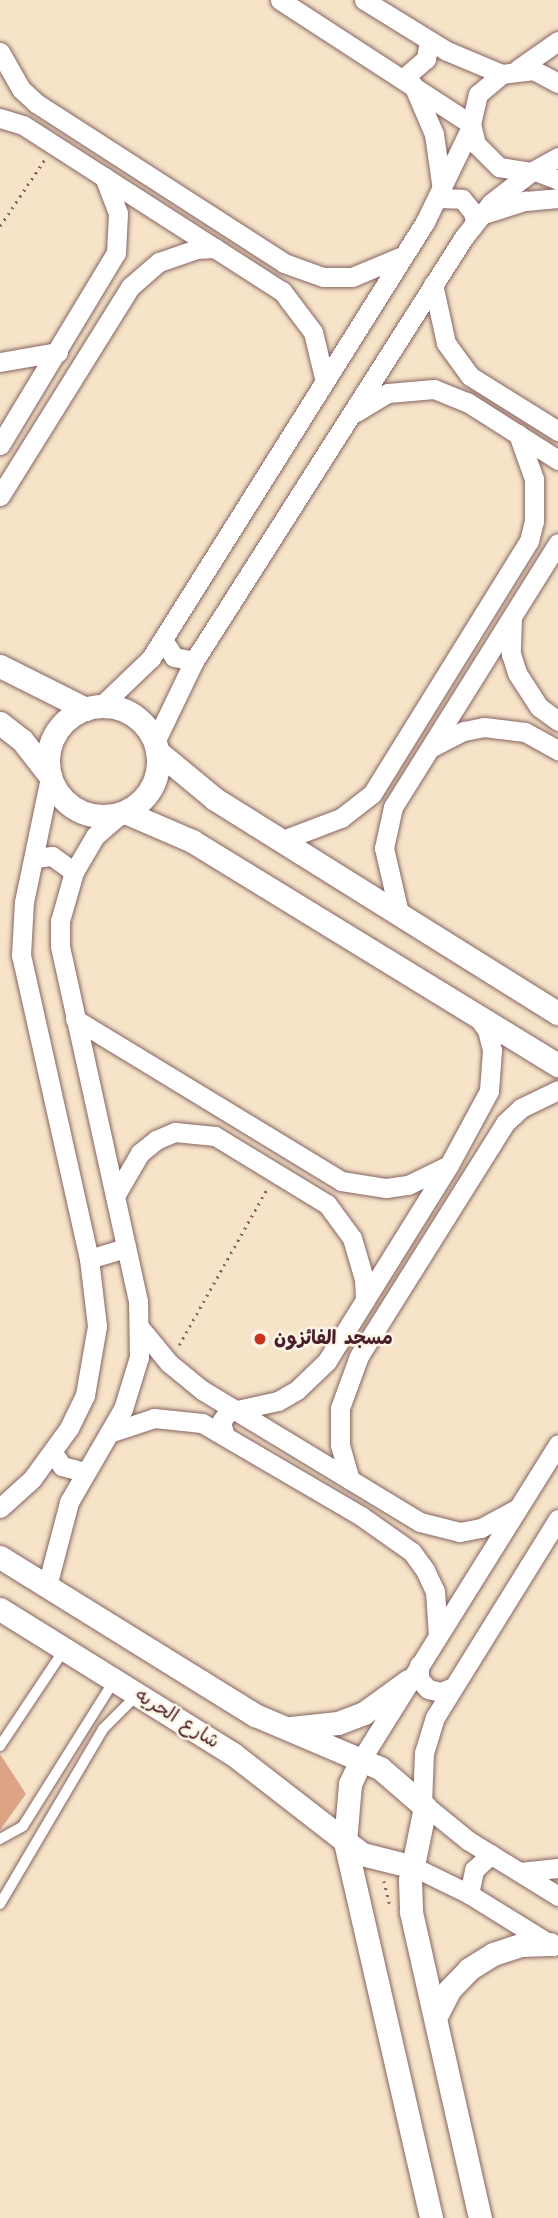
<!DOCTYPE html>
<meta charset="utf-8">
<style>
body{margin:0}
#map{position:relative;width:558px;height:2218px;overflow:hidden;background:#f6e3c8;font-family:"Architects Daughter","Playpen Sans Arabic",sans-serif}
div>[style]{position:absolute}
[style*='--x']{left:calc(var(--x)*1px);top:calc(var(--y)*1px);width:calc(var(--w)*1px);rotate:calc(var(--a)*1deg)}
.building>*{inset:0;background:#dda385}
.path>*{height:2.5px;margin-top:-1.25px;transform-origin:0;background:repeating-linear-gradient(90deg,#866462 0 2px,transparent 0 7px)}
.roads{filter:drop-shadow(0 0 2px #866462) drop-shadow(0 0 2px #866462)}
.service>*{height:10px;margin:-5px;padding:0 5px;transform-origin:5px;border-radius:5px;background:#fff}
.minor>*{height:19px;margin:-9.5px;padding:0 9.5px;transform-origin:9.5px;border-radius:9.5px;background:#fff}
.tertiary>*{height:23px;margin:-11.5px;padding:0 11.5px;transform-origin:11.5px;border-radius:11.5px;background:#fff}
.tertiary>.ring{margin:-11.5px;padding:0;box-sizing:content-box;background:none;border:23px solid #fff;border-radius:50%}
.dots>*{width:19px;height:19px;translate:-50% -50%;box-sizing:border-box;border:4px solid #fcf5e5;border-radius:50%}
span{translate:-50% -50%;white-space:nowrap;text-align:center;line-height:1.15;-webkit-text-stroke:5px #fcf5e5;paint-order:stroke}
.poi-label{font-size:19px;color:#4a1f2b;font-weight:700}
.left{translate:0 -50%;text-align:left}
.street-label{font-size:19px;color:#4a1f2b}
</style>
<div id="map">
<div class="building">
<i style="clip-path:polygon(0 1754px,26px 1794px,0 1830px)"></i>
</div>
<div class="path">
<i style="--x:0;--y:226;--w:81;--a:-56.1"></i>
<i style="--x:179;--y:1345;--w:179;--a:-60.6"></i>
<i style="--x:384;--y:1881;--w:25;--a:76"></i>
</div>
<div class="roads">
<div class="service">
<i style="--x:0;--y:1746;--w:115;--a:-56.3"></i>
<i style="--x:0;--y:1839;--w:26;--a:-29"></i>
<i style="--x:23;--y:1826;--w:171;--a:-57.9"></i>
<i style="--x:0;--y:1904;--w:203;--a:-59.5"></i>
<i style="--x:103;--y:1729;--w:48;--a:-45"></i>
</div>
<div class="minor">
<i style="--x:280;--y:0;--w:228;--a:33"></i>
<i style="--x:364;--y:0;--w:97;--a:31.6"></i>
<i style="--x:447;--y:51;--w:60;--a:22.7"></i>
<i style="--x:0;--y:52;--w:43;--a:60.4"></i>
<i style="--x:21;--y:89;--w:21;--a:43"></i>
<i style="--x:36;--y:103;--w:295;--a:32.8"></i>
<i style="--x:284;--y:263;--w:41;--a:19.7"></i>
<i style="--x:323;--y:277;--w:29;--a:0"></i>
<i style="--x:352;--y:277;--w:52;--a:-22.6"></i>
<i style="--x:518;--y:69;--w:49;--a:-35"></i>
<i style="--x:405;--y:77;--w:28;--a:-41"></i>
<i style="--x:426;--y:59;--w:18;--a:-81"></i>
<i style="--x:558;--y:83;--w:27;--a:-152"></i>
<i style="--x:534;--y:70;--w:32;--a:173"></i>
<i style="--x:502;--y:74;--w:31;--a:140"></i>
<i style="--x:478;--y:94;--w:31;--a:103"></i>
<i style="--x:471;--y:124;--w:21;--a:76"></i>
<i style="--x:476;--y:144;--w:33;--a:45"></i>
<i style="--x:499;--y:167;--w:32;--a:9"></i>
<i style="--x:531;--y:172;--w:31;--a:-29"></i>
<i style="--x:413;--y:85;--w:53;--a:66.8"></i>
<i style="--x:434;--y:134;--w:57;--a:81.9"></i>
<i style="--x:0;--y:118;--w:24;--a:17"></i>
<i style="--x:23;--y:125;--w:308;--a:32.7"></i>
<i style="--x:282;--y:291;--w:51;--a:52.9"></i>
<i style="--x:313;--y:332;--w:51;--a:76.5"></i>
<i style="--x:535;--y:171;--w:25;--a:21"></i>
<i style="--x:438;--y:198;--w:24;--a:2"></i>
<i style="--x:462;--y:199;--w:17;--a:50"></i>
<i style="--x:473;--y:212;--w:10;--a:79"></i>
<i style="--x:487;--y:213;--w:40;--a:-18"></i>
<i style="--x:525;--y:201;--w:33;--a:-5"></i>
<i style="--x:433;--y:284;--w:60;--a:77.6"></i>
<i style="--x:446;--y:343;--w:41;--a:54"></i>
<i style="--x:470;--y:376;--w:104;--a:32"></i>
<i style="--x:0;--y:362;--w:59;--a:-9.8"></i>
<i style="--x:356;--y:412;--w:37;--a:-31"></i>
<i style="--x:388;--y:393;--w:46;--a:-5"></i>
<i style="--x:434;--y:389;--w:35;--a:22"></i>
<i style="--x:467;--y:402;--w:108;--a:32.5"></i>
<i style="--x:0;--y:445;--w:224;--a:-58.9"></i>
<i style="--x:116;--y:253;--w:40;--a:-87.1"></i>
<i style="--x:118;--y:213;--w:39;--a:-111"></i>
<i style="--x:0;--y:496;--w:246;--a:-58.1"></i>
<i style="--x:130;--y:287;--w:38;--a:-41"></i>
<i style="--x:159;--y:262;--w:39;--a:-19"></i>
<i style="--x:196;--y:249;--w:19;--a:-3"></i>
<i style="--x:512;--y:617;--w:37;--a:92"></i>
<i style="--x:511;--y:654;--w:20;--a:72"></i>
<i style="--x:517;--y:673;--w:40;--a:57.1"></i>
<i style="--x:539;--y:707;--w:24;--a:36"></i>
<i style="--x:163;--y:640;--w:20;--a:57"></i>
<i style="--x:174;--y:657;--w:20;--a:11"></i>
<i style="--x:101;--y:706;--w:69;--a:-43.8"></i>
<i style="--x:151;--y:658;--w:515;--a:-57.85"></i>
<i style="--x:425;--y:222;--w:106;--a:-64.2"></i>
<i style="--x:155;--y:742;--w:90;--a:-64.3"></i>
<i style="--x:194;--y:661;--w:503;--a:-57.51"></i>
<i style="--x:464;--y:237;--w:43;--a:-51.5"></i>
<i style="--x:491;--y:203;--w:51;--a:-37.8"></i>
<i style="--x:432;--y:747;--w:36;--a:-27"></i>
<i style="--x:464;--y:731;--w:20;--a:-11"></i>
<i style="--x:484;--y:727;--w:41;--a:7"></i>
<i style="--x:525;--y:732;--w:38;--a:29"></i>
<i style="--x:283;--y:840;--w:62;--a:-20.8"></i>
<i style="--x:341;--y:818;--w:39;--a:-38"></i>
<i style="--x:372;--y:794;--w:298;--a:-58.2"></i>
<i style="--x:529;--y:541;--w:21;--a:-76"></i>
<i style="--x:534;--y:521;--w:42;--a:-90"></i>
<i style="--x:534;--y:479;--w:48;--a:-109.6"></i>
<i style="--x:35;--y:858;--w:17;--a:-7"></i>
<i style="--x:52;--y:856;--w:27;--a:36"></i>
<i style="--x:399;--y:913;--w:67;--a:-103"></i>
<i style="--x:384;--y:848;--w:42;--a:-77.6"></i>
<i style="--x:393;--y:807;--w:311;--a:-58"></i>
<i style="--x:75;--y:1019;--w:311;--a:31.3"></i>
<i style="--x:341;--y:1181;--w:46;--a:8.8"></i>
<i style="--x:386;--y:1188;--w:22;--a:-8"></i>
<i style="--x:408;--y:1185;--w:41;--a:-25.9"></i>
<i style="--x:115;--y:1196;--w:50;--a:-59.8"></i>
<i style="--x:140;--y:1153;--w:21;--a:-39"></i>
<i style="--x:156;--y:1140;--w:21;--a:-23"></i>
<i style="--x:175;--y:1132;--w:40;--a:5.7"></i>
<i style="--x:215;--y:1136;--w:131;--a:31.3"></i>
<i style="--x:327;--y:1204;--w:42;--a:53.7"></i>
<i style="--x:352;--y:1238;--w:43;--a:73.7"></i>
<i style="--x:364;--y:1279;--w:21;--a:87"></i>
<i style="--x:89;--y:1259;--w:39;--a:-17"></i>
<i style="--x:141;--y:1329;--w:44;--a:50.5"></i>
<i style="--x:169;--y:1363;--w:43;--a:39.3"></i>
<i style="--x:202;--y:1390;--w:255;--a:31.2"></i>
<i style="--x:420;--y:1522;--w:41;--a:14"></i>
<i style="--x:460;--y:1532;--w:21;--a:-11"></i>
<i style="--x:481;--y:1528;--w:42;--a:-28.4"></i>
<i style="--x:109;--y:1433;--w:47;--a:-18.4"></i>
<i style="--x:154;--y:1418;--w:48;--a:5.9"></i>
<i style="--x:202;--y:1423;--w:184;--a:30.3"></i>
<i style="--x:361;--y:1516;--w:62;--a:35.2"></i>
<i style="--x:412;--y:1552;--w:22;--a:54"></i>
<i style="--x:425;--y:1570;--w:23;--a:65"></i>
<i style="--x:435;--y:1591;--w:45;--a:86.2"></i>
<i style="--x:224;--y:1433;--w:11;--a:-105"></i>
<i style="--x:221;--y:1422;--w:12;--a:-55"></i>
<i style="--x:228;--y:1412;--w:51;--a:-12.4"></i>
<i style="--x:278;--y:1401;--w:22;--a:-30"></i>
<i style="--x:297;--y:1390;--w:42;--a:-44"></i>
<i style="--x:327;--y:1361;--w:231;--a:-58.1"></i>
<i style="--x:449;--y:1165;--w:84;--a:-61.6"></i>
<i style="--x:489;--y:1091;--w:41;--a:-85.8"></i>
<i style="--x:492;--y:1050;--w:21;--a:-104"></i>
<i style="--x:487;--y:1030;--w:17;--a:-126"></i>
<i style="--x:53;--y:1453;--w:16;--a:55"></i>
<i style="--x:62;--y:1466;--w:24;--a:15"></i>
<i style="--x:350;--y:1480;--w:37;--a:-106"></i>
<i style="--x:340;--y:1444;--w:36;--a:-90"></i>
<i style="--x:340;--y:1408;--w:55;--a:-69.9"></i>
<i style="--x:359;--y:1356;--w:275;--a:-57.9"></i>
<i style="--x:505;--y:1123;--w:22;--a:-43"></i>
<i style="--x:521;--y:1108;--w:41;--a:-25.9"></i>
<i style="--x:0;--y:1508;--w:43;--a:-42.2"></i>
<i style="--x:32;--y:1479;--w:63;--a:-54"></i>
<i style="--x:69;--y:1428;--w:37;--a:-64"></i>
<i style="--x:85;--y:1395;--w:70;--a:-80.1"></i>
<i style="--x:97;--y:1326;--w:67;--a:-96.8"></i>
<i style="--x:89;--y:1259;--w:312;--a:-102.6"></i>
<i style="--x:21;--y:955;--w:53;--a:-86.8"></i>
<i style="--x:24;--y:902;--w:127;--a:-78.2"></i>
<i style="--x:558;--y:1519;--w:233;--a:121.8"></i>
<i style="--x:435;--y:1717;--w:37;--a:107"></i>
<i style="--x:424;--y:1752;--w:51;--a:92.2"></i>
<i style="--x:422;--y:1803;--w:60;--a:39"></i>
<i style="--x:469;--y:1841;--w:105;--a:31.7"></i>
<i style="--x:47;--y:1586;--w:87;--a:-75.3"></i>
<i style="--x:69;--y:1502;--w:108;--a:-59.9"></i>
<i style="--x:123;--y:1409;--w:54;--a:-72.9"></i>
<i style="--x:139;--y:1357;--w:56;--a:-91"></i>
<i style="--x:138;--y:1301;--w:363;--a:-102.4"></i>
<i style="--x:60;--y:946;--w:25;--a:-90"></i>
<i style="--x:60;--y:921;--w:51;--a:-74.1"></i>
<i style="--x:74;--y:872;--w:42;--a:-59.7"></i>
<i style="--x:95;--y:836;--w:37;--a:-41"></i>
<i style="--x:419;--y:1665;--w:14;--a:90"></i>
<i style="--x:419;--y:1679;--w:13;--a:48"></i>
<i style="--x:428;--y:1689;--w:13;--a:13"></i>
<i style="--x:441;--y:1692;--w:13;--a:-23"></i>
<i style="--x:362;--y:1758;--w:370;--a:-58"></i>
<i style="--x:414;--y:1867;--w:61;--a:26.1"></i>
<i style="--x:469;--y:1894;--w:99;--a:31.8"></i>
<i style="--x:520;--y:1872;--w:38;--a:-6"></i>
<i style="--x:469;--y:1894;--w:25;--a:-78"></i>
<i style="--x:474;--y:1870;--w:23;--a:-43"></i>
</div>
<div class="tertiary">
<i style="--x:0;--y:666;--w:96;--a:26.6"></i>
<i class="ring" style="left:48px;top:706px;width:87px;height:87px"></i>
<i style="--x:0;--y:723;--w:28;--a:38"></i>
<i style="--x:22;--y:740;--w:46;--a:52.1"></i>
<i style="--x:157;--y:751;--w:75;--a:39.6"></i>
<i style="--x:215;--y:799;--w:404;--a:32"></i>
<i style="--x:125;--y:812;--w:73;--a:23.4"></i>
<i style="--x:192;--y:841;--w:429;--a:31.5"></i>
<i style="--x:0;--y:1557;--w:300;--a:31.8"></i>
<i style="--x:255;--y:1715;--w:136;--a:23"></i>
<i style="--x:380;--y:1768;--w:60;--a:40.9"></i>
<i style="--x:425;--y:1807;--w:75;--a:101.6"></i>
<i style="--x:410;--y:1880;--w:32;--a:88"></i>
<i style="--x:411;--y:1912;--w:314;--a:77.3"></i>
<i style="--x:0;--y:1609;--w:274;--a:31.9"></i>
<i style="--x:233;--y:1754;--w:163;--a:37.8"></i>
<i style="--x:362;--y:1854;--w:54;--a:14"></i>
<i style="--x:291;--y:1728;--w:47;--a:-6.1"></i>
<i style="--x:338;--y:1723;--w:28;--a:-21"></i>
<i style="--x:364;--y:1713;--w:54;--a:-36"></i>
<i style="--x:362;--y:1758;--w:29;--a:115"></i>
<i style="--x:350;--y:1784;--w:58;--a:94.9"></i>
<i style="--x:345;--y:1842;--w:386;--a:77.1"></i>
<i style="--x:436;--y:2016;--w:29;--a:-63"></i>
<i style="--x:449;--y:1990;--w:29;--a:-46"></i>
<i style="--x:469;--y:1969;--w:28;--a:-32"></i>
<i style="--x:493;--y:1954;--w:29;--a:-18"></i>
<i style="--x:521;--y:1945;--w:29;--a:-2"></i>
</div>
</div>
<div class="dots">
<i style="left:260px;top:1339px;background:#c8321e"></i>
</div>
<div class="poi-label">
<span class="left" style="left:274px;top:1339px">مسجد الفائزون</span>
</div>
<div class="street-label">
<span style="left:177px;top:1719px;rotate:32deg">شارع الحريه</span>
</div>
</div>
